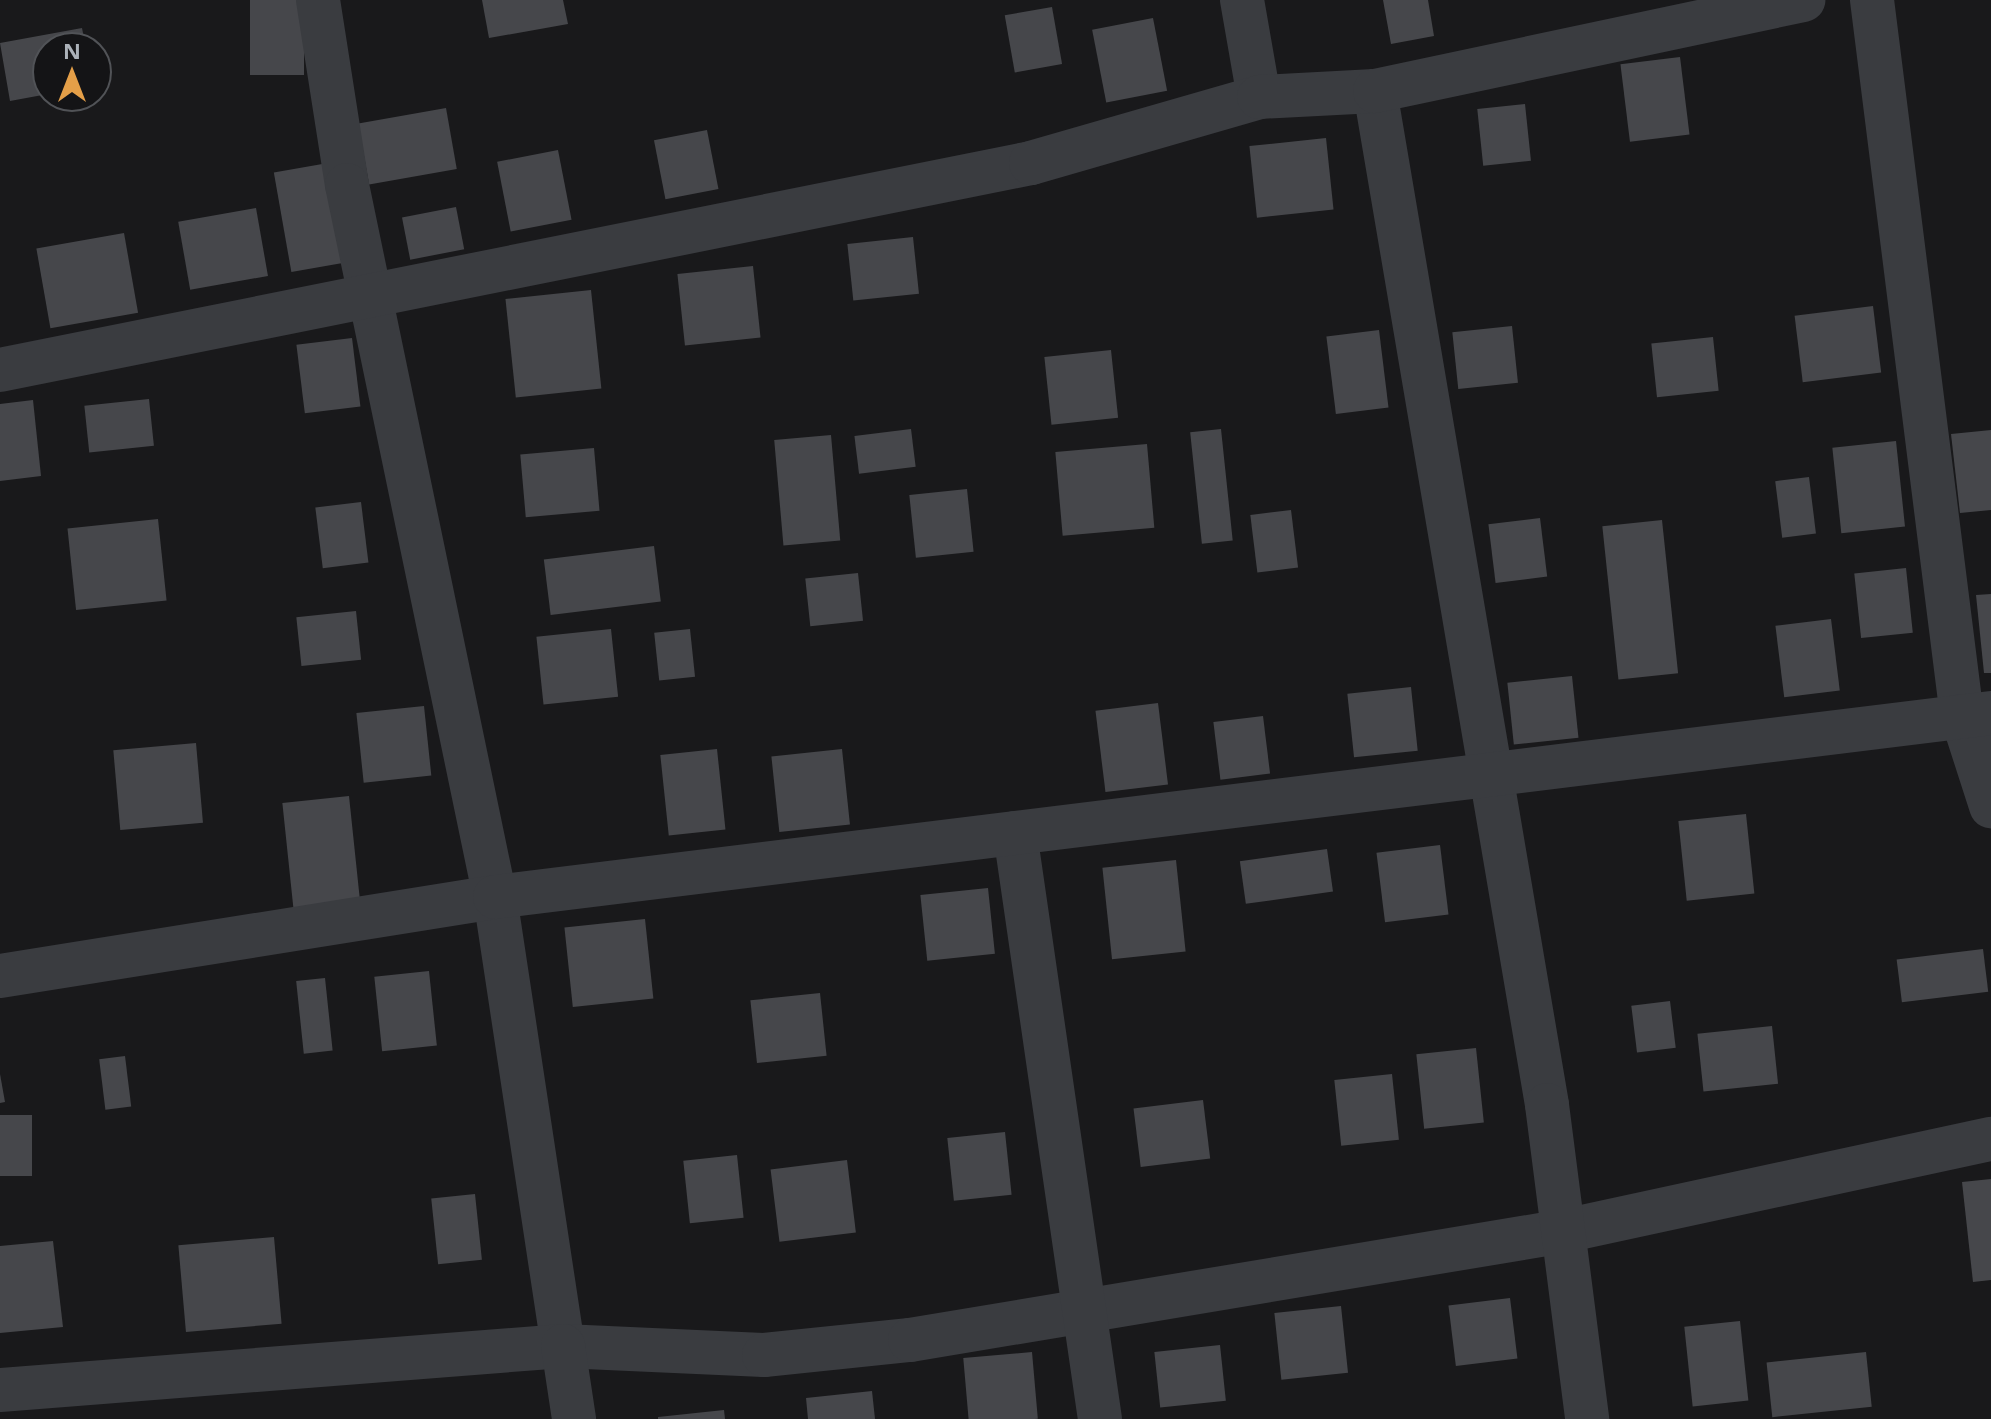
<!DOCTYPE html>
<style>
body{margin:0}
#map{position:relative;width:1991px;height:1419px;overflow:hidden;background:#19191b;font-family:"Noto Sans",sans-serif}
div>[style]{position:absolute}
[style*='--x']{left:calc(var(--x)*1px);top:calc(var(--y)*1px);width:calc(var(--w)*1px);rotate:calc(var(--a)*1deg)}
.building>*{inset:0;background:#46474b;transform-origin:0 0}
.street>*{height:44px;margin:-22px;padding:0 22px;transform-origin:22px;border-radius:22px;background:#3a3c40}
span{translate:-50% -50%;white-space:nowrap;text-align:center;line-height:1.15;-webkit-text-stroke:8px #141416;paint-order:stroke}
.north{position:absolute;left:32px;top:32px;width:80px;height:80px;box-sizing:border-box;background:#141416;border:2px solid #515357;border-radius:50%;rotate:0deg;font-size:22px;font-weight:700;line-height:32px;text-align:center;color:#acb2b9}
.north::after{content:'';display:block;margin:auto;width:28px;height:36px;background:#e49f48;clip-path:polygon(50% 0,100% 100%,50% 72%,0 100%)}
</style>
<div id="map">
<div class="building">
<i style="left:250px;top:0;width:54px;height:75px"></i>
<i style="clip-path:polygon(482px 0,563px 0,568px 24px,489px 38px)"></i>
<i style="clip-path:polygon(1383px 0,1428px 0,1434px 36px,1391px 44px)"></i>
<i style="left:1052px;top:7px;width:58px;height:48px;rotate:80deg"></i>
<i style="left:1153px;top:18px;width:74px;height:62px;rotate:79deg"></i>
<i style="clip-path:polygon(82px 28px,86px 48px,48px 48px,48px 94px,10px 101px,0 43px)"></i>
<i style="left:1680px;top:57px;width:78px;height:60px;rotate:83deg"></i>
<i style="left:1525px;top:104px;width:57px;height:48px;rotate:84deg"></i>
<i style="left:446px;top:108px;width:62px;height:89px;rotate:80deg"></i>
<i style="left:707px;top:130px;width:60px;height:54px;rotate:79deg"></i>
<i style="left:1326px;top:138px;width:72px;height:77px;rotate:84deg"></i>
<i style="left:558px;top:150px;width:71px;height:62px;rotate:79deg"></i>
<i style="left:328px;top:163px;width:101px;height:55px;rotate:80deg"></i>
<i style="left:456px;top:207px;width:43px;height:55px;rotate:79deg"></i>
<i style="left:256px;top:208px;width:69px;height:79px;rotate:80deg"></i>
<i style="left:124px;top:233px;width:81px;height:89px;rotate:80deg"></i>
<i style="left:913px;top:237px;width:57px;height:66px;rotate:84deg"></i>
<i style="left:753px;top:266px;width:72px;height:76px;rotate:84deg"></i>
<i style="left:591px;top:290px;width:99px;height:86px;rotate:84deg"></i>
<i style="left:1873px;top:306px;width:67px;height:79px;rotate:83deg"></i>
<i style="left:1512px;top:326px;width:57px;height:60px;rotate:84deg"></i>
<i style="left:1379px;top:330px;width:78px;height:53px;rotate:83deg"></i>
<i style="left:1713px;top:337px;width:54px;height:62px;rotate:84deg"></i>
<i style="left:352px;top:338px;width:69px;height:56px;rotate:83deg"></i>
<i style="left:1111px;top:350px;width:68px;height:67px;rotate:84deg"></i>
<i style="left:149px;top:399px;width:47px;height:65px;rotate:84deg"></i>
<i style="clip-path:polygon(33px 400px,41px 476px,0 481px,0 404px)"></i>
<i style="left:911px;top:429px;width:38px;height:57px;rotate:83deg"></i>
<i style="left:1221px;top:429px;width:112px;height:31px;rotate:84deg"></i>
<i style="clip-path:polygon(1991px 430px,1991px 510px,1960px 513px,1951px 434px)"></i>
<i style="left:831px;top:435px;width:106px;height:57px;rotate:85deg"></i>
<i style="left:1896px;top:441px;width:86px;height:64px;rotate:84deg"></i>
<i style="left:1147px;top:444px;width:84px;height:92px;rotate:85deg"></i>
<i style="left:594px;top:448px;width:63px;height:74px;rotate:85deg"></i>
<i style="left:1809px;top:477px;width:57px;height:34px;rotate:83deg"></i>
<i style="left:967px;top:489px;width:63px;height:58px;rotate:84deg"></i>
<i style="left:361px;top:502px;width:61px;height:46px;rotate:83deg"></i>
<i style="left:1291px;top:510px;width:58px;height:41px;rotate:83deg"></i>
<i style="left:1540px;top:518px;width:59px;height:52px;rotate:83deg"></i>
<i style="left:158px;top:519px;width:82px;height:91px;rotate:84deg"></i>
<i style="left:1662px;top:520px;width:154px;height:60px;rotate:84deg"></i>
<i style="left:654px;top:546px;width:56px;height:111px;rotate:83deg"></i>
<i style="left:1906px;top:568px;width:65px;height:52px;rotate:84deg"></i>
<i style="left:858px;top:573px;width:48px;height:53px;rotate:84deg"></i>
<i style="clip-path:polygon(1991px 594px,1991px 673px,1984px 673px,1976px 595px)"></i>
<i style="left:356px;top:611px;width:49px;height:60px;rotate:84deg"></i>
<i style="left:1831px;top:619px;width:72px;height:56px;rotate:83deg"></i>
<i style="left:611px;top:629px;width:68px;height:75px;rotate:84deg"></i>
<i style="left:690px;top:629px;width:48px;height:36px;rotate:84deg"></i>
<i style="left:1572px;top:676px;width:62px;height:65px;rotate:84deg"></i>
<i style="left:1411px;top:687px;width:64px;height:64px;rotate:84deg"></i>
<i style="left:1158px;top:703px;width:82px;height:63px;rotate:83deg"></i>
<i style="left:424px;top:706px;width:70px;height:68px;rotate:84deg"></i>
<i style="left:1263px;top:716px;width:58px;height:50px;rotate:83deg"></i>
<i style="left:196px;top:743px;width:80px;height:83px;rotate:85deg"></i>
<i style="left:717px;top:749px;width:81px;height:57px;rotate:84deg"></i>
<i style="left:842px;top:749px;width:76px;height:71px;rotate:84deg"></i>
<i style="left:349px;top:796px;width:112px;height:67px;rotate:84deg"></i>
<i style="left:1746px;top:814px;width:80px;height:68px;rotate:84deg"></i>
<i style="left:1440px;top:845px;width:70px;height:64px;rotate:83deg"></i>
<i style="left:1327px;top:849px;width:43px;height:88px;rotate:82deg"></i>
<i style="left:1176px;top:860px;width:92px;height:74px;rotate:84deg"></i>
<i style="left:988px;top:888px;width:66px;height:68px;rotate:84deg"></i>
<i style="left:645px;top:919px;width:80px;height:81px;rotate:84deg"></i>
<i style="left:1983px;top:949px;width:43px;height:87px;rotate:83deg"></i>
<i style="left:429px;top:971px;width:75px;height:55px;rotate:84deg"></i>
<i style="left:325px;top:978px;width:73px;height:29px;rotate:84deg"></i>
<i style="left:820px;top:993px;width:63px;height:70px;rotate:84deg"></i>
<i style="left:1670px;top:1001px;width:47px;height:39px;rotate:83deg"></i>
<i style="left:1772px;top:1026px;width:58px;height:75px;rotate:84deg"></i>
<i style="left:1476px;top:1048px;width:75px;height:60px;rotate:84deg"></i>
<i style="left:125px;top:1056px;width:51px;height:26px;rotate:83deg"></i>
<i style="clip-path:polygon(0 1074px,5px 1102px,0 1103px)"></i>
<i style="left:1392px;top:1074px;width:66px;height:58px;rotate:84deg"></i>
<i style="left:1203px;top:1100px;width:59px;height:70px;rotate:83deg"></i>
<i style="left:0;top:1115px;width:32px;height:61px"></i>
<i style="left:1005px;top:1132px;width:63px;height:58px;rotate:84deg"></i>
<i style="left:737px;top:1155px;width:63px;height:54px;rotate:84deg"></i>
<i style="left:847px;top:1160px;width:73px;height:77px;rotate:83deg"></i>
<i style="clip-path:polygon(1991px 1179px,1991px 1280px,1973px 1282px,1962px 1182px)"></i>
<i style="left:475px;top:1194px;width:66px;height:44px;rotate:84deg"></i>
<i style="left:274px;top:1237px;width:87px;height:96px;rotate:85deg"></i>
<i style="clip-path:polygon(53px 1241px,63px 1327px,0 1333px,0 1246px)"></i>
<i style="left:1510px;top:1298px;width:61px;height:62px;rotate:83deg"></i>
<i style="left:1341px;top:1306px;width:67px;height:67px;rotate:84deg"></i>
<i style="left:1740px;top:1321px;width:80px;height:56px;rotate:84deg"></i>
<i style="left:1220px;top:1345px;width:56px;height:66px;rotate:84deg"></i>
<i style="left:1032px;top:1352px;width:67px;height:69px;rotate:85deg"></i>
<i style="left:1866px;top:1352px;width:55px;height:100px;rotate:84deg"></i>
<i style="clip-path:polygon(872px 1391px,875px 1419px,808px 1419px,806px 1398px)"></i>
<i style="clip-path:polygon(724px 1410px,725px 1419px,658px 1419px,658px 1417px)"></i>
</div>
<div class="street">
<i style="--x:318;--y:0;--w:187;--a:81.1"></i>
<i style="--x:347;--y:185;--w:727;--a:78.26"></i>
<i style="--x:495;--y:897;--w:454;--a:81.4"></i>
<i style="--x:563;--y:1346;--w:201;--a:2.6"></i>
<i style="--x:764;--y:1355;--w:147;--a:-5.9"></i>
<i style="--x:910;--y:1340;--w:663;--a:-9.46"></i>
<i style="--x:1564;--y:1231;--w:437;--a:-12.2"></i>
<i style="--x:1242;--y:0;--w:98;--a:80.1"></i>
<i style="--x:1872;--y:0;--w:722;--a:82.84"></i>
<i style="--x:1962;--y:716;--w:95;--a:72.1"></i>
<i style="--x:1375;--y:91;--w:1028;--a:80.37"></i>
<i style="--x:1547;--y:1105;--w:317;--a:82.7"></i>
<i style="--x:0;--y:370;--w:1052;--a:-11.35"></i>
<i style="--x:1031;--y:163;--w:237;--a:-16.1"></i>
<i style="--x:1259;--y:97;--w:116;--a:-3"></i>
<i style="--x:1375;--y:91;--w:438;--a:-12"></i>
<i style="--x:1015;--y:833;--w:592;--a:81.75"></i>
<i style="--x:0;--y:976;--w:501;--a:-9.07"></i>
<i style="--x:495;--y:897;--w:1507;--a:-7.01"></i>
<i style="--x:0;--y:1390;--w:565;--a:-4.47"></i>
<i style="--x:563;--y:1346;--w:74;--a:81.4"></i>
</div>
<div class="north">N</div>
</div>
